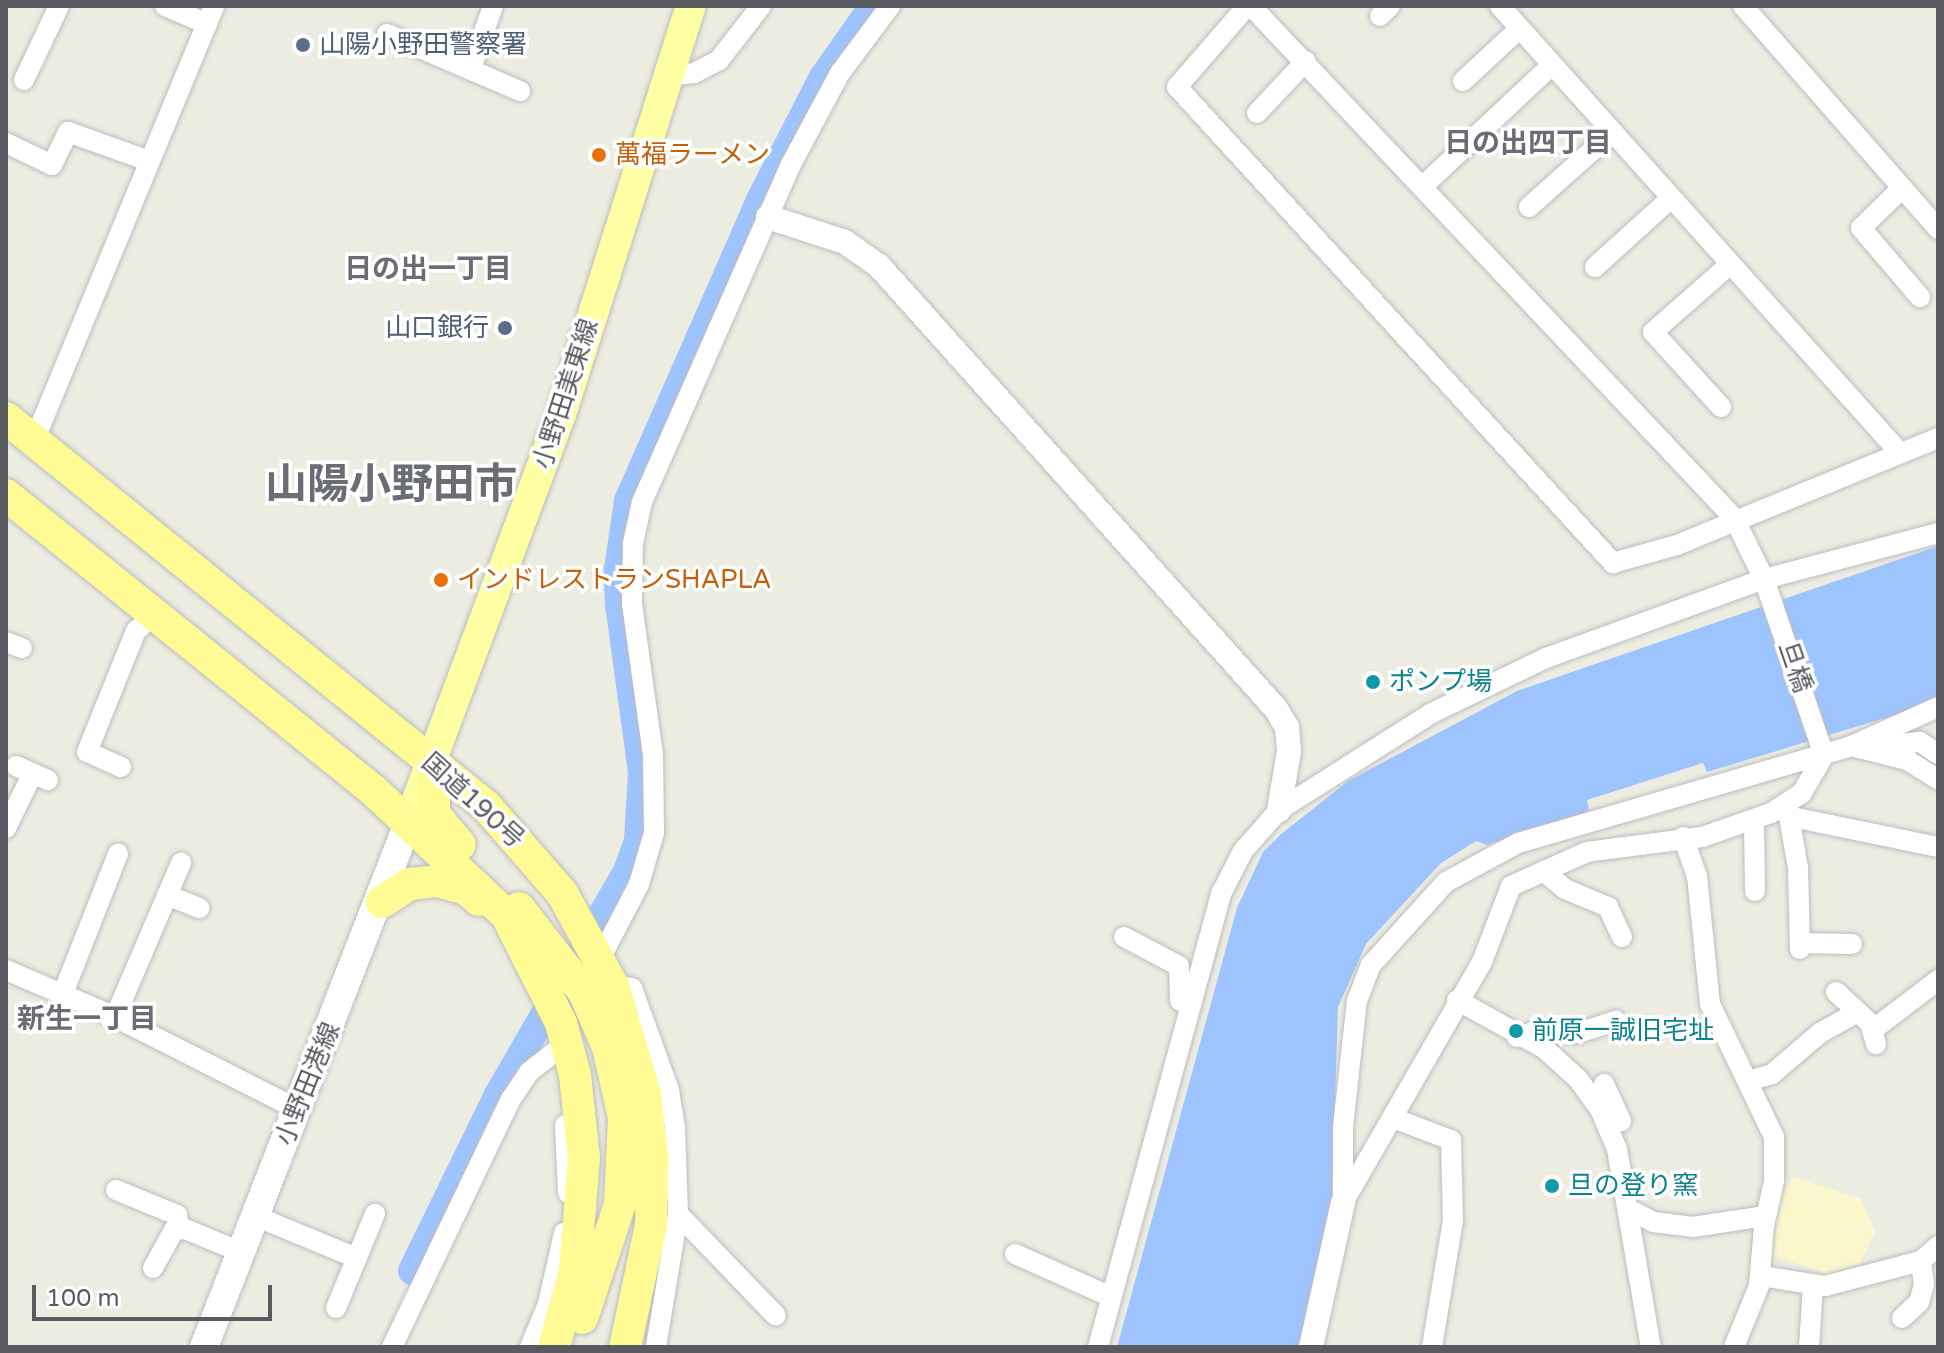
<!DOCTYPE html>
<meta charset="utf-8">
<style>
body{margin:0}
#map{position:relative;width:1944px;height:1353px;overflow:hidden;background:#ecece0;font-family:"Varela Round","Noto Sans JP",sans-serif}
div>[style]{position:absolute}
[style*='--x']{left:calc(var(--x)*1px);top:calc(var(--y)*1px);width:calc(var(--w)*1px);rotate:calc(var(--a)*1deg)}
.sand>*{inset:0;background:#faf7cd}
.water>*{inset:0;background:#9dc4ff}
.river>*{height:28px;margin:-14px;padding:0 14px;transform-origin:14px;border-radius:14px;background:#9dc4ff}
.roads{filter:drop-shadow(0 0 2px #bbbcc2) drop-shadow(0 0 2px #bbbcc2)}
.minor>*{height:20px;margin:-10px;padding:0 10px;transform-origin:10px;border-radius:10px;background:#fff}
.tertiary>*{height:24px;margin:-12px;padding:0 12px;transform-origin:12px;border-radius:12px;background:#fff}
.secondary>*{height:28px;margin:-14px;padding:0 14px;transform-origin:14px;border-radius:14px;background:#fff}
.primary>*{height:30px;margin:-15px;padding:0 15px;transform-origin:15px;border-radius:15px;background:#feffa2}
.trunk>*{height:32px;margin:-16px;padding:0 16px;transform-origin:16px;border-radius:16px;background:#fefa94}
.dots>*{width:22px;height:22px;translate:-50% -50%;box-sizing:border-box;border:4px solid #fff;border-radius:50%}
span{translate:-50% -50%;white-space:nowrap;text-align:center;line-height:1.15;-webkit-text-stroke:7px #fff;paint-order:stroke}
.service-label{font-size:26px;color:#4e5e75}
.left{translate:0 -50%;text-align:left}
.right{translate:-100% -50%;text-align:right}
.food-label{font-size:26px;color:#c56008}
.street-label{font-size:26px;color:#595b61}
.culture-label{font-size:26px;color:#0d838f}
.neighbourhood-label{font-size:28px;color:#6a6d73;font-weight:700}
.town-label{font-size:42px;color:#6a6d73;font-weight:700}
.frame{position:absolute;inset:0;border:8px solid #595b61;pointer-events:none}
.scale{position:absolute;left:32px;top:1285px;width:240px;height:36px;box-sizing:border-box;border:4px solid #595b61;border-top:0;padding-left:10px;font-size:24px;line-height:28px;white-space:nowrap;color:#595b61;-webkit-text-stroke:6px #fff;paint-order:stroke}
</style>
<div id="map">
<div class="sand">
<i style="clip-path:polygon(1793px 1177px,1861px 1199px,1875px 1232px,1859px 1265px,1827px 1274px,1772px 1255px,1777px 1205px)"></i>
</div>
<div class="water">
<i style="clip-path:polygon(1938px 546px,1938px 702px,1707px 772px,1703px 763px,1587px 800px,1589px 811px,1487px 845px,1476px 841px,1441px 863px,1366px 944px,1338px 1007px,1332px 1196px,1300px 1347px,1117px 1347px,1237px 908px,1263px 852px,1280px 835px,1348px 781px,1517px 691px)"></i>
</div>
<div class="river">
<i style="--x:412;--y:1271;--w:198;--a:-64"></i>
<i style="--x:499;--y:1093;--w:256;--a:-60"></i>
<i style="--x:627;--y:871;--w:33;--a:-70"></i>
<i style="--x:638;--y:840;--w:68;--a:-86.6"></i>
<i style="--x:642;--y:772;--w:169;--a:-97.8"></i>
<i style="--x:619;--y:605;--w:36;--a:-92"></i>
<i style="--x:618;--y:569;--w:69;--a:-81.6"></i>
<i style="--x:628;--y:501;--w:329;--a:-66.3"></i>
<i style="--x:760;--y:200;--w:138;--a:-62.9"></i>
<i style="--x:823;--y:77;--w:87;--a:-54.8"></i>
</div>
<div class="roads">
<div class="minor">
<i style="--x:165;--y:6;--w:46;--a:23.2"></i>
<i style="--x:1247;--y:6;--w:107;--a:130.8"></i>
<i style="--x:1177;--y:87;--w:646;--a:47.51"></i>
<i style="--x:1613;--y:563;--w:66;--a:-15.7"></i>
<i style="--x:1677;--y:545;--w:282;--a:-22.3"></i>
<i style="--x:1251;--y:6;--w:704;--a:46.67"></i>
<i style="--x:1734;--y:518;--w:68;--a:63.8"></i>
<i style="--x:1764;--y:579;--w:186;--a:71.2"></i>
<i style="--x:1824;--y:755;--w:44;--a:120.1"></i>
<i style="--x:1802;--y:793;--w:37;--a:147"></i>
<i style="--x:1771;--y:813;--w:73;--a:160.8"></i>
<i style="--x:1702;--y:837;--w:116;--a:172.6"></i>
<i style="--x:1587;--y:852;--w:83;--a:155.9"></i>
<i style="--x:1511;--y:886;--w:81;--a:110.9"></i>
<i style="--x:1482;--y:962;--w:278;--a:120"></i>
<i style="--x:1500;--y:6;--w:598;--a:48.18"></i>
<i style="--x:1743;--y:6;--w:296;--a:48.8"></i>
<i style="--x:1380;--y:16;--w:14;--a:-45"></i>
<i style="--x:387;--y:34;--w:145;--a:23.2"></i>
<i style="--x:471;--y:69;--w:67;--a:-70.8"></i>
<i style="--x:667;--y:76;--w:27;--a:-6"></i>
<i style="--x:694;--y:73;--w:28;--a:-27"></i>
<i style="--x:719;--y:60;--w:68;--a:-52.1"></i>
<i style="--x:24;--y:80;--w:82;--a:-64.7"></i>
<i style="--x:1463;--y:81;--w:76;--a:-42.9"></i>
<i style="--x:1257;--y:113;--w:71;--a:-46.7"></i>
<i style="--x:6;--y:143;--w:51;--a:25.6"></i>
<i style="--x:52;--y:165;--w:37;--a:-64"></i>
<i style="--x:68;--y:132;--w:86;--a:19.7"></i>
<i style="--x:1422;--y:187;--w:177;--a:-43.2"></i>
<i style="--x:1902;--y:188;--w:57;--a:135.7"></i>
<i style="--x:1861;--y:228;--w:91;--a:49.5"></i>
<i style="--x:1529;--y:207;--w:110;--a:-41.7"></i>
<i style="--x:1595;--y:267;--w:100;--a:-42.2"></i>
<i style="--x:1721;--y:407;--w:101;--a:-132.2"></i>
<i style="--x:1653;--y:332;--w:100;--a:-41.3"></i>
<i style="--x:34;--y:441;--w:471;--a:-67.5"></i>
<i style="--x:6;--y:642;--w:17;--a:21"></i>
<i style="--x:1851;--y:746;--w:58;--a:14"></i>
<i style="--x:1907;--y:760;--w:36;--a:32"></i>
<i style="--x:1871;--y:747;--w:49;--a:-5.8"></i>
<i style="--x:1920;--y:742;--w:22;--a:34"></i>
<i style="--x:16;--y:766;--w:35;--a:24"></i>
<i style="--x:121;--y:767;--w:37;--a:-156"></i>
<i style="--x:87;--y:752;--w:131;--a:-68"></i>
<i style="--x:136;--y:631;--w:25;--a:-43"></i>
<i style="--x:1787;--y:805;--w:64;--a:80.1"></i>
<i style="--x:1798;--y:868;--w:81;--a:88.6"></i>
<i style="--x:1792;--y:817;--w:149;--a:11.6"></i>
<i style="--x:1754;--y:820;--w:71;--a:89.2"></i>
<i style="--x:6;--y:828;--w:61;--a:-63.9"></i>
<i style="--x:1683;--y:837;--w:41;--a:70.3"></i>
<i style="--x:1697;--y:876;--w:129;--a:84.2"></i>
<i style="--x:1710;--y:1004;--w:148;--a:64.3"></i>
<i style="--x:1774;--y:1137;--w:44;--a:90"></i>
<i style="--x:1774;--y:1181;--w:46;--a:102.5"></i>
<i style="--x:1764;--y:1226;--w:60;--a:94.8"></i>
<i style="--x:1759;--y:1286;--w:66;--a:112.3"></i>
<i style="--x:1543;--y:871;--w:28;--a:39"></i>
<i style="--x:1565;--y:889;--w:47;--a:22.7"></i>
<i style="--x:1608;--y:907;--w:33;--a:65"></i>
<i style="--x:167;--y:895;--w:35;--a:22"></i>
<i style="--x:1124;--y:937;--w:62;--a:27.8"></i>
<i style="--x:1179;--y:966;--w:35;--a:88"></i>
<i style="--x:1800;--y:943;--w:52;--a:1.1"></i>
<i style="--x:600;--y:959;--w:85;--a:-62.5"></i>
<i style="--x:639;--y:884;--w:53;--a:-73.6"></i>
<i style="--x:654;--y:833;--w:78;--a:-90.7"></i>
<i style="--x:653;--y:755;--w:152;--a:-97.9"></i>
<i style="--x:632;--y:604;--w:61;--a:-89.1"></i>
<i style="--x:633;--y:543;--w:42;--a:-77.6"></i>
<i style="--x:642;--y:502;--w:365;--a:-66.2"></i>
<i style="--x:789;--y:168;--w:108;--a:-61.8"></i>
<i style="--x:840;--y:73;--w:84;--a:-53.3"></i>
<i style="--x:6;--y:970;--w:119;--a:23.3"></i>
<i style="--x:115;--y:1017;--w:204;--a:26.8"></i>
<i style="--x:613;--y:986;--w:19;--a:6"></i>
<i style="--x:632;--y:988;--w:109;--a:70.1"></i>
<i style="--x:669;--y:1090;--w:38;--a:81"></i>
<i style="--x:675;--y:1128;--w:86;--a:88"></i>
<i style="--x:678;--y:1214;--w:135;--a:99.4"></i>
<i style="--x:1836;--y:992;--w:46;--a:42.4"></i>
<i style="--x:1870;--y:1023;--w:22;--a:74"></i>
<i style="--x:62;--y:996;--w:153;--a:-68.5"></i>
<i style="--x:1457;--y:1000;--w:101;--a:29.1"></i>
<i style="--x:1545;--y:1049;--w:45;--a:42.3"></i>
<i style="--x:1578;--y:1079;--w:37;--a:54"></i>
<i style="--x:1600;--y:1109;--w:43;--a:67"></i>
<i style="--x:1617;--y:1149;--w:201;--a:80.3"></i>
<i style="--x:115;--y:1017;--w:168;--a:-66.8"></i>
<i style="--x:1874;--y:1029;--w:81;--a:-37.4"></i>
<i style="--x:1517;--y:1037;--w:21;--a:-17"></i>
<i style="--x:1537;--y:1031;--w:41;--a:2.8"></i>
<i style="--x:1578;--y:1033;--w:40;--a:-18"></i>
<i style="--x:1748;--y:1081;--w:25;--a:-16"></i>
<i style="--x:1772;--y:1074;--w:63;--a:-40.5"></i>
<i style="--x:1820;--y:1033;--w:41;--a:-29.1"></i>
<i style="--x:1604;--y:1084;--w:41;--a:65.3"></i>
<i style="--x:1393;--y:1118;--w:62;--a:20.8"></i>
<i style="--x:1451;--y:1140;--w:80;--a:88.6"></i>
<i style="--x:1453;--y:1220;--w:129;--a:99.4"></i>
<i style="--x:565;--y:1125;--w:68;--a:87.5"></i>
<i style="--x:116;--y:1190;--w:66;--a:22.3"></i>
<i style="--x:177;--y:1215;--w:14;--a:82"></i>
<i style="--x:1343;--y:1203;--w:76;--a:-90"></i>
<i style="--x:1343;--y:1127;--w:127;--a:-83.7"></i>
<i style="--x:1357;--y:1001;--w:39;--a:-69"></i>
<i style="--x:1371;--y:965;--w:112;--a:-47.9"></i>
<i style="--x:1446;--y:882;--w:82;--a:-28.4"></i>
<i style="--x:1518;--y:843;--w:347;--a:-16.2"></i>
<i style="--x:1851;--y:746;--w:95;--a:-24.1"></i>
<i style="--x:1628;--y:1209;--w:28;--a:27"></i>
<i style="--x:1653;--y:1222;--w:40;--a:7.1"></i>
<i style="--x:1693;--y:1227;--w:67;--a:-8.6"></i>
<i style="--x:1759;--y:1217;--w:10;--a:61"></i>
<i style="--x:678;--y:1214;--w:141;--a:46.1"></i>
<i style="--x:255;--y:1216;--w:110;--a:22.4"></i>
<i style="--x:1015;--y:1254;--w:105;--a:24.1"></i>
<i style="--x:153;--y:1268;--w:43;--a:-61.1"></i>
<i style="--x:174;--y:1230;--w:11;--a:-5"></i>
<i style="--x:185;--y:1229;--w:61;--a:22.3"></i>
<i style="--x:1761;--y:1276;--w:65;--a:8.9"></i>
<i style="--x:1825;--y:1286;--w:99;--a:-14.6"></i>
<i style="--x:1921;--y:1261;--w:23;--a:-41"></i>
<i style="--x:336;--y:1308;--w:102;--a:-67.5"></i>
<i style="--x:1902;--y:1318;--w:23;--a:-43"></i>
<i style="--x:1919;--y:1302;--w:18;--a:-74"></i>
<i style="--x:1924;--y:1285;--w:24;--a:-97"></i>
<i style="--x:392;--y:1347;--w:275;--a:-64.4"></i>
<i style="--x:511;--y:1099;--w:32;--a:-56"></i>
<i style="--x:529;--y:1072;--w:34;--a:-38"></i>
<i style="--x:530;--y:1347;--w:47;--a:-67.3"></i>
<i style="--x:548;--y:1304;--w:73;--a:-77.3"></i>
<i style="--x:1098;--y:1347;--w:472;--a:-74.8"></i>
<i style="--x:1222;--y:892;--w:46;--a:-62.9"></i>
<i style="--x:1243;--y:851;--w:55;--a:-48.7"></i>
<i style="--x:1279;--y:810;--w:179;--a:-32.4"></i>
<i style="--x:1430;--y:714;--w:129;--a:-25.8"></i>
<i style="--x:1546;--y:658;--w:232;--a:-19.9"></i>
<i style="--x:1764;--y:579;--w:180;--a:-14.8"></i>
<i style="--x:1809;--y:1347;--w:62;--a:-86.3"></i>
</div>
<div class="tertiary">
<i style="--x:768;--y:217;--w:81;--a:18"></i>
<i style="--x:845;--y:242;--w:42;--a:35.2"></i>
<i style="--x:879;--y:266;--w:595;--a:48.13"></i>
<i style="--x:1276;--y:709;--w:21;--a:59"></i>
<i style="--x:1287;--y:727;--w:24;--a:85"></i>
<i style="--x:1289;--y:751;--w:60;--a:99.6"></i>
<i style="--x:1311;--y:1347;--w:148;--a:-77.5"></i>
</div>
<div class="secondary">
<i style="--x:204;--y:1347;--w:565;--a:-68.71"></i>
</div>
<div class="primary">
<i style="--x:409;--y:821;--w:434;--a:-69.5"></i>
<i style="--x:561;--y:415;--w:429;--a:-72.4"></i>
</div>
<div class="trunk">
<i style="--x:6;--y:418;--w:617;--a:38.95"></i>
<i style="--x:486;--y:806;--w:116;--a:48.9"></i>
<i style="--x:562;--y:893;--w:106;--a:61.3"></i>
<i style="--x:613;--y:986;--w:114;--a:73.6"></i>
<i style="--x:645;--y:1095;--w:62;--a:83.6"></i>
<i style="--x:652;--y:1157;--w:68;--a:90.8"></i>
<i style="--x:651;--y:1225;--w:125;--a:102"></i>
<i style="--x:6;--y:495;--w:471;--a:38.8"></i>
<i style="--x:373;--y:790;--w:184;--a:43.2"></i>
<i style="--x:507;--y:916;--w:120;--a:63.2"></i>
<i style="--x:561;--y:1023;--w:54;--a:74.9"></i>
<i style="--x:575;--y:1075;--w:83;--a:83.8"></i>
<i style="--x:584;--y:1158;--w:113;--a:94.6"></i>
<i style="--x:575;--y:1271;--w:79;--a:105.4"></i>
<i style="--x:434;--y:764;--w:50;--a:90"></i>
<i style="--x:434;--y:814;--w:40;--a:50"></i>
<i style="--x:382;--y:902;--w:33;--a:-33"></i>
<i style="--x:410;--y:884;--w:27;--a:-6"></i>
<i style="--x:437;--y:881;--w:30;--a:15"></i>
<i style="--x:466;--y:889;--w:17;--a:40"></i>
<i style="--x:519;--y:908;--w:106;--a:52.3"></i>
<i style="--x:584;--y:992;--w:60;--a:66.4"></i>
<i style="--x:608;--y:1047;--w:73;--a:77.3"></i>
<i style="--x:624;--y:1118;--w:86;--a:92.7"></i>
<i style="--x:620;--y:1204;--w:120;--a:108.4"></i>
</div>
</div>
<div class="dots">
<i style="left:303px;top:45px;background:#5c6f8a"></i>
<i style="left:599px;top:155px;background:#e8710a"></i>
<i style="left:505px;top:328px;background:#5c6f8a"></i>
<i style="left:441px;top:580px;background:#e8710a"></i>
<i style="left:1373px;top:682px;background:#0f9aa8"></i>
<i style="left:1516px;top:1031px;background:#0f9aa8"></i>
<i style="left:1552px;top:1186px;background:#0f9aa8"></i>
</div>
<div class="service-label">
<span class="left" style="left:319px;top:45px">山陽小野田警察署</span>
<span class="right" style="left:489px;top:328px">山口銀行</span>
</div>
<div class="food-label">
<span class="left" style="left:615px;top:155px">萬福ラーメン</span>
<span class="left" style="left:457px;top:580px">インドレストランSHAPLA</span>
</div>
<div class="street-label">
<span style="left:566px;top:394px;rotate:-72deg">小野田美東線</span>
<span style="left:1795px;top:667px;rotate:71deg">旦橋</span>
<span style="left:473px;top:801px;rotate:42deg">国道190号</span>
<span style="left:308px;top:1084px;rotate:-68deg">小野田港線</span>
</div>
<div class="culture-label">
<span class="left" style="left:1389px;top:682px">ポンプ場</span>
<span class="left" style="left:1532px;top:1031px">前原一誠旧宅址</span>
<span class="left" style="left:1568px;top:1186px">旦の登り窯</span>
</div>
<div class="neighbourhood-label">
<span style="left:1528px;top:143px">日の出四丁目</span>
<span style="left:428px;top:269px">日の出一丁目</span>
<span style="left:87px;top:1019px">新生一丁目</span>
</div>
<div class="town-label">
<span style="left:391px;top:485px">山陽小野田市</span>
</div>
<div class="frame"></div>
<div class="scale">100 m</div>
</div>
